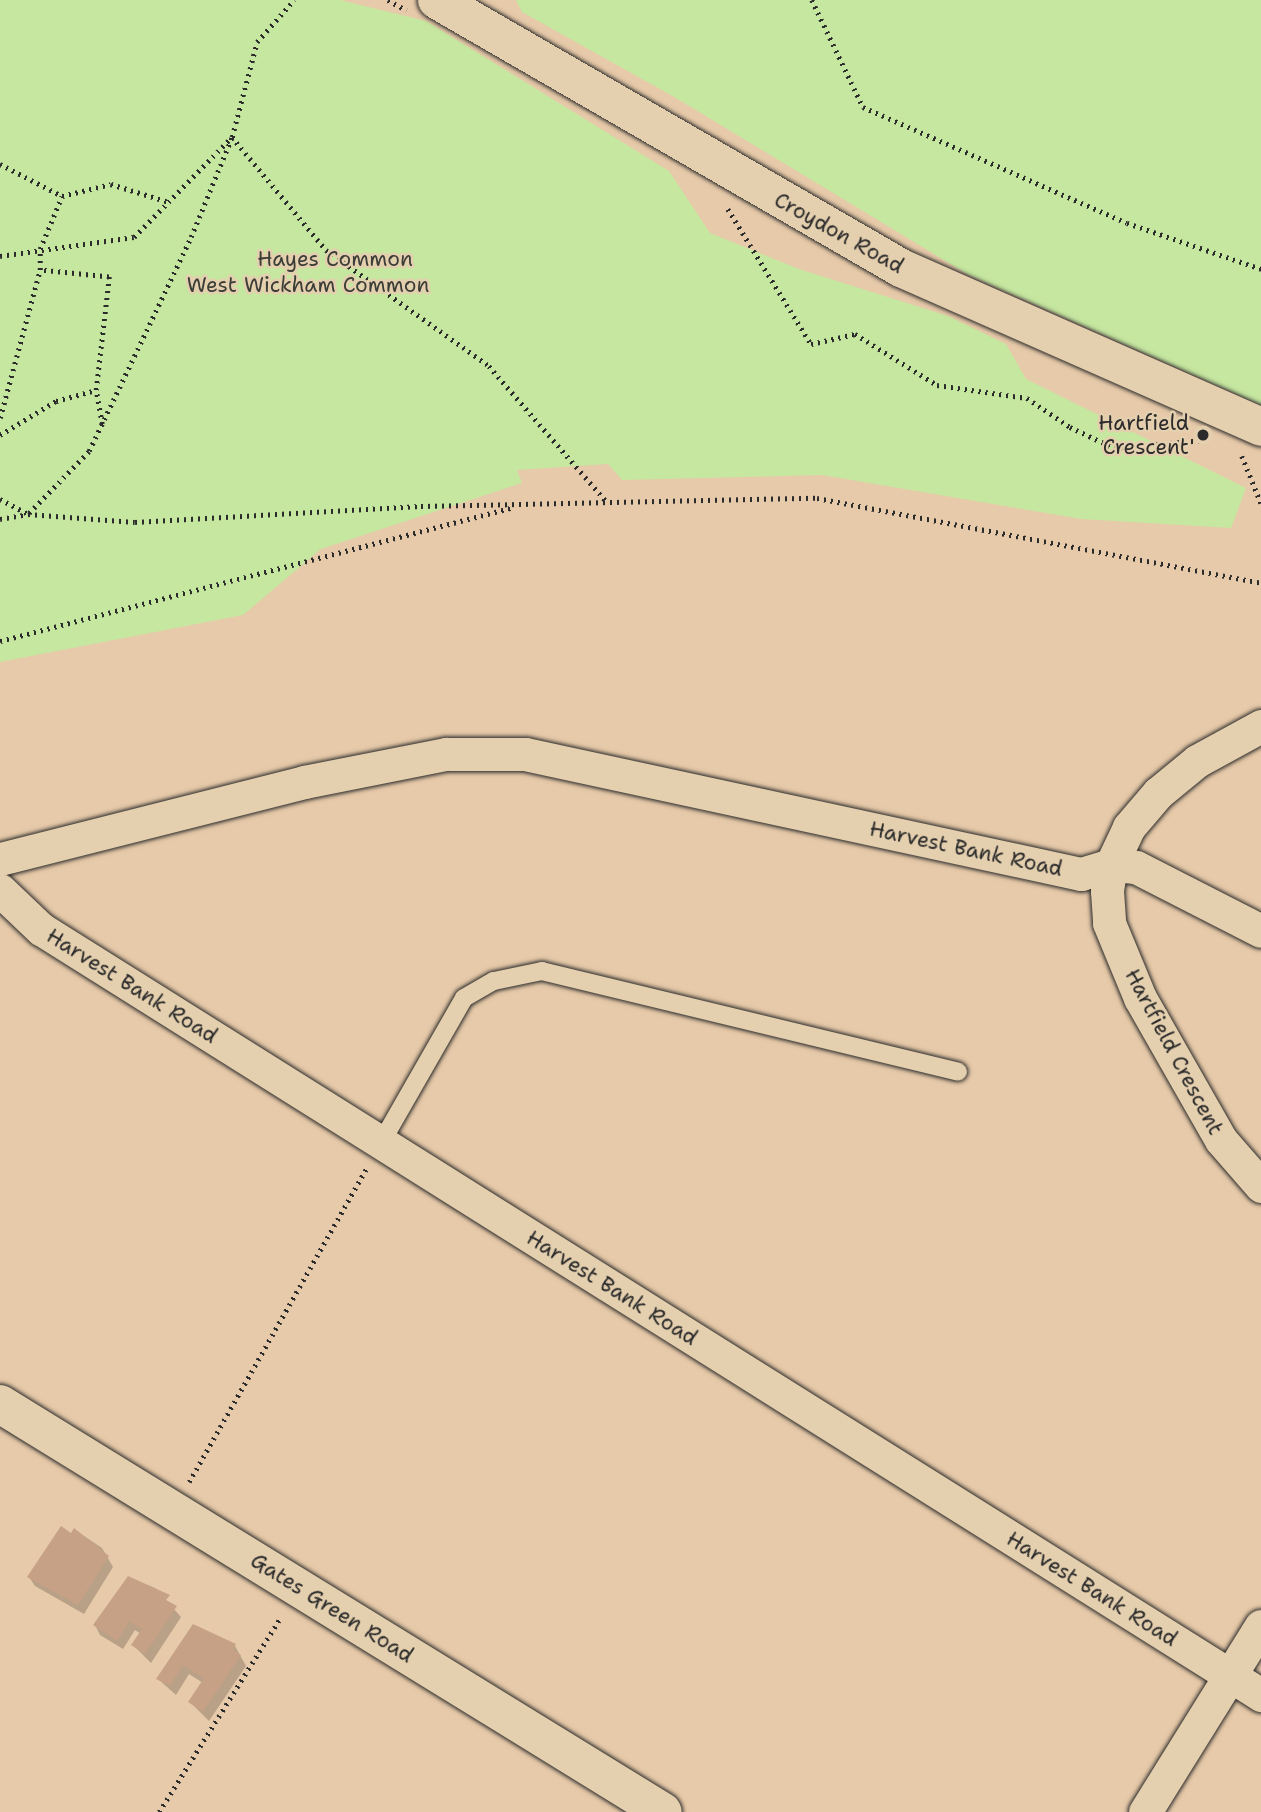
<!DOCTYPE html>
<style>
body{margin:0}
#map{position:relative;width:1261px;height:1812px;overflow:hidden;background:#e7caa9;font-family:"Shantell Sans",sans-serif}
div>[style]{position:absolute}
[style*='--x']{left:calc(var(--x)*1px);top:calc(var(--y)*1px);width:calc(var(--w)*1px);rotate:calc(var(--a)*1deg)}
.green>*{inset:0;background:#c6e7a0}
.shadow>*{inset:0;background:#0003}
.building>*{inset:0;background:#c6a186}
.path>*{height:4.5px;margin-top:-2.25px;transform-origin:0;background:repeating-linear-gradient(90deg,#2b2b2b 0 2px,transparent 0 7px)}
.roads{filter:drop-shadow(0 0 2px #2b2b2b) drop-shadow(0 0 2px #2b2b2b)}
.lane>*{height:18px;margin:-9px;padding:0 9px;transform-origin:9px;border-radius:9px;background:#e4cfae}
.street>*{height:33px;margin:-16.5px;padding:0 16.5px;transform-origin:16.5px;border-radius:16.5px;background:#e4cfae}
.secondary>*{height:38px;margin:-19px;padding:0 19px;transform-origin:19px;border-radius:19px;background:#e4cfae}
.highway>*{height:38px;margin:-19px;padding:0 19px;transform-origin:19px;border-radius:19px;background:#e4cfae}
.dots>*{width:19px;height:19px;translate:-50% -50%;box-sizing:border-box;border:4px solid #e4cfae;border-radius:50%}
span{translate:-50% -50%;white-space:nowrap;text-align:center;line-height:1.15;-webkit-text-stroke:5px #e4cfae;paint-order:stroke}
.street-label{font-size:21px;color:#2b2b2b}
.park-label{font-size:21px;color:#3a3e37}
.poi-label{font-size:21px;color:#2b2b2b}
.right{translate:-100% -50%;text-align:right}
</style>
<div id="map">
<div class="green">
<i style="clip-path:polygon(0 0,340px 0,426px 21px,669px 171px,710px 233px,799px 269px,948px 316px,1006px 344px,1026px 379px,1246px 488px,1231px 528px,1081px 519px,822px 475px,622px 480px,608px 464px,517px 470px,522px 483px,321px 549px,243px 615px,0 662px)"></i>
<i style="clip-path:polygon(516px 0,1261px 0,1261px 405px,967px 274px,676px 98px,522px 12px)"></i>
</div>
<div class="shadow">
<i style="clip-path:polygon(75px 1530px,102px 1548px,113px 1567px,84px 1614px,35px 1586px,29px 1577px)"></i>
<i style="clip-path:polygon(129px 1578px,155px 1588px,181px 1617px,151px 1663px,133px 1645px,141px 1634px,135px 1630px,123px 1649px,100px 1635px,95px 1625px)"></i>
<i style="clip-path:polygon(194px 1626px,235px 1646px,246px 1666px,209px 1721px,190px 1702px,203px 1683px,189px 1674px,176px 1695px,158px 1679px)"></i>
</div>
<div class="building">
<i style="clip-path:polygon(61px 1526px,71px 1533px,74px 1528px,109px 1556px,78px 1605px,27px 1577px)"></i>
<i style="clip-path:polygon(128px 1576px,170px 1595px,166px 1600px,177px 1606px,145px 1654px,131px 1645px,142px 1629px,129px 1622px,117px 1641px,93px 1625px)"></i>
<i style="clip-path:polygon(193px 1624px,236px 1644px,233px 1650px,241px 1655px,203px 1712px,188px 1702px,204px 1678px,183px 1665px,170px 1686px,156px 1679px)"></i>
</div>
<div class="path">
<i style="--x:388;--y:0;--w:21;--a:29"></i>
<i style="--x:812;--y:0;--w:119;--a:64.5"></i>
<i style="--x:863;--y:107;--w:288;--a:23.7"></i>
<i style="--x:1127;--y:223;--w:142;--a:18.9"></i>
<i style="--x:232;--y:137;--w:147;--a:50.2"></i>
<i style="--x:326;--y:250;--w:200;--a:35.4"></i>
<i style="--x:489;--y:366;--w:180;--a:49.1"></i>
<i style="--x:0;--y:164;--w:70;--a:27.3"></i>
<i style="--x:728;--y:209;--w:158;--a:58.4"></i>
<i style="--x:811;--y:344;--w:45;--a:-12.8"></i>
<i style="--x:855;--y:334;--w:97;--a:31.9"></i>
<i style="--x:937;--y:385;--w:91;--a:8.2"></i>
<i style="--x:1027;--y:398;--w:52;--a:34"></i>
<i style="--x:1070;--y:427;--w:49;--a:25.5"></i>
<i style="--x:1114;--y:448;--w:90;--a:-5.1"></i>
<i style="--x:0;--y:256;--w:135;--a:-8.1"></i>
<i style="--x:134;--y:237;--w:137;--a:-45.6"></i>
<i style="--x:0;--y:418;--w:153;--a:-74.9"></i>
<i style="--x:102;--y:424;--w:35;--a:-100"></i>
<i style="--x:96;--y:390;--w:114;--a:-83.4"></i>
<i style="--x:109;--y:277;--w:69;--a:-174.2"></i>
<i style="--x:40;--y:270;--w:21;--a:-90"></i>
<i style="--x:40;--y:249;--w:57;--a:-67.5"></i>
<i style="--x:62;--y:196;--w:50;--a:-13.8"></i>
<i style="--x:111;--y:184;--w:61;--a:17.2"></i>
<i style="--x:0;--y:435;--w:66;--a:-31.3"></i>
<i style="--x:56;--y:401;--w:41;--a:-15.4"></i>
<i style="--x:1242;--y:456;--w:51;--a:68"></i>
<i style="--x:0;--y:499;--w:32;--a:28"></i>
<i style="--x:29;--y:513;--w:86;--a:-45.9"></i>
<i style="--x:89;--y:451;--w:237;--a:-64.5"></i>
<i style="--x:191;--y:237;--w:108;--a:-67.7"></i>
<i style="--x:232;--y:137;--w:98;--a:-75.3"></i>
<i style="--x:257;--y:42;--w:56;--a:-48.6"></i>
<i style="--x:0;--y:519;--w:28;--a:-10"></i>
<i style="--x:28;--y:514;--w:107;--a:4.3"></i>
<i style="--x:135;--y:522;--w:286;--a:-3.2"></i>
<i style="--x:421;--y:506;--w:396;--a:-1.2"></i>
<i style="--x:817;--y:498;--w:452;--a:10.8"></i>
<i style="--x:0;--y:641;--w:531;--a:-14.61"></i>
<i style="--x:189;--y:1482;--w:360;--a:-60.5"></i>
<i style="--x:159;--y:1812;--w:230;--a:-58"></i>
</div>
<div class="roads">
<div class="lane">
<i style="--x:381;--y:1143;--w:167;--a:-60.2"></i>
<i style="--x:464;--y:998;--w:34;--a:-30"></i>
<i style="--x:494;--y:981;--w:49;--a:-11.8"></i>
<i style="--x:542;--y:971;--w:428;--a:13.6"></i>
</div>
<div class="street">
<i style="--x:1261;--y:726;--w:73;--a:151.3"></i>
<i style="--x:1197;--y:761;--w:50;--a:140.6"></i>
<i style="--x:1158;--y:793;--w:45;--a:130.5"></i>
<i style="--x:1129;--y:827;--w:42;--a:115.3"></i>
<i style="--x:1111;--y:865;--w:26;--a:99"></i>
<i style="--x:1107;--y:891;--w:32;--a:86"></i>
<i style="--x:1109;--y:923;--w:81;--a:67.5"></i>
<i style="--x:1140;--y:998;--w:163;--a:60.3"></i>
<i style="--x:1221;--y:1140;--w:61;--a:49"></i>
<i style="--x:0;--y:859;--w:314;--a:-14.2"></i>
<i style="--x:304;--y:782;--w:145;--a:-11.2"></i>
<i style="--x:446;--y:754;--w:79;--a:0"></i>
<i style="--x:525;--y:754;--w:569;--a:12.18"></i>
<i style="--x:1081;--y:874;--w:31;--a:-17"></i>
<i style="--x:1111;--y:865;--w:25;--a:5"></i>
<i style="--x:1136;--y:867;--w:140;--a:27.1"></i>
<i style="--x:0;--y:890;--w:57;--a:43.6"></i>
<i style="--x:41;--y:929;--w:1441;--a:32.12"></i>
<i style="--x:1145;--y:1812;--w:219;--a:-58.1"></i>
</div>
<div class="secondary">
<i style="--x:0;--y:1404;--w:778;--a:31.61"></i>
</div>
<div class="highway">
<i style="--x:437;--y:0;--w:536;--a:30.01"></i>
<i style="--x:901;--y:268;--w:394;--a:23.8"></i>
</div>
</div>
<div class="dots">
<i style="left:1203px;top:435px;background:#2b2b2b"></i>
</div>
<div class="street-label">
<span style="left:839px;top:233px;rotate:29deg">Croydon Road</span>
<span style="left:966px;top:849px;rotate:12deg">Harvest Bank Road</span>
<span style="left:132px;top:986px;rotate:32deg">Harvest Bank Road</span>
<span style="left:1174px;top:1052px;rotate:62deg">Hartfield Crescent</span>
<span style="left:612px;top:1288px;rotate:32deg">Harvest Bank Road</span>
<span style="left:1092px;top:1589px;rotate:32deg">Harvest Bank Road</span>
<span style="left:332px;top:1608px;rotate:32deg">Gates Green Road</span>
</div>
<div class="park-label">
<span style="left:335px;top:259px">Hayes Common</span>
<span style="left:308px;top:285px">West Wickham Common</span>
</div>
<div class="poi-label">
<span class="right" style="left:1189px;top:435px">Hartfield<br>Crescent</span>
</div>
</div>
